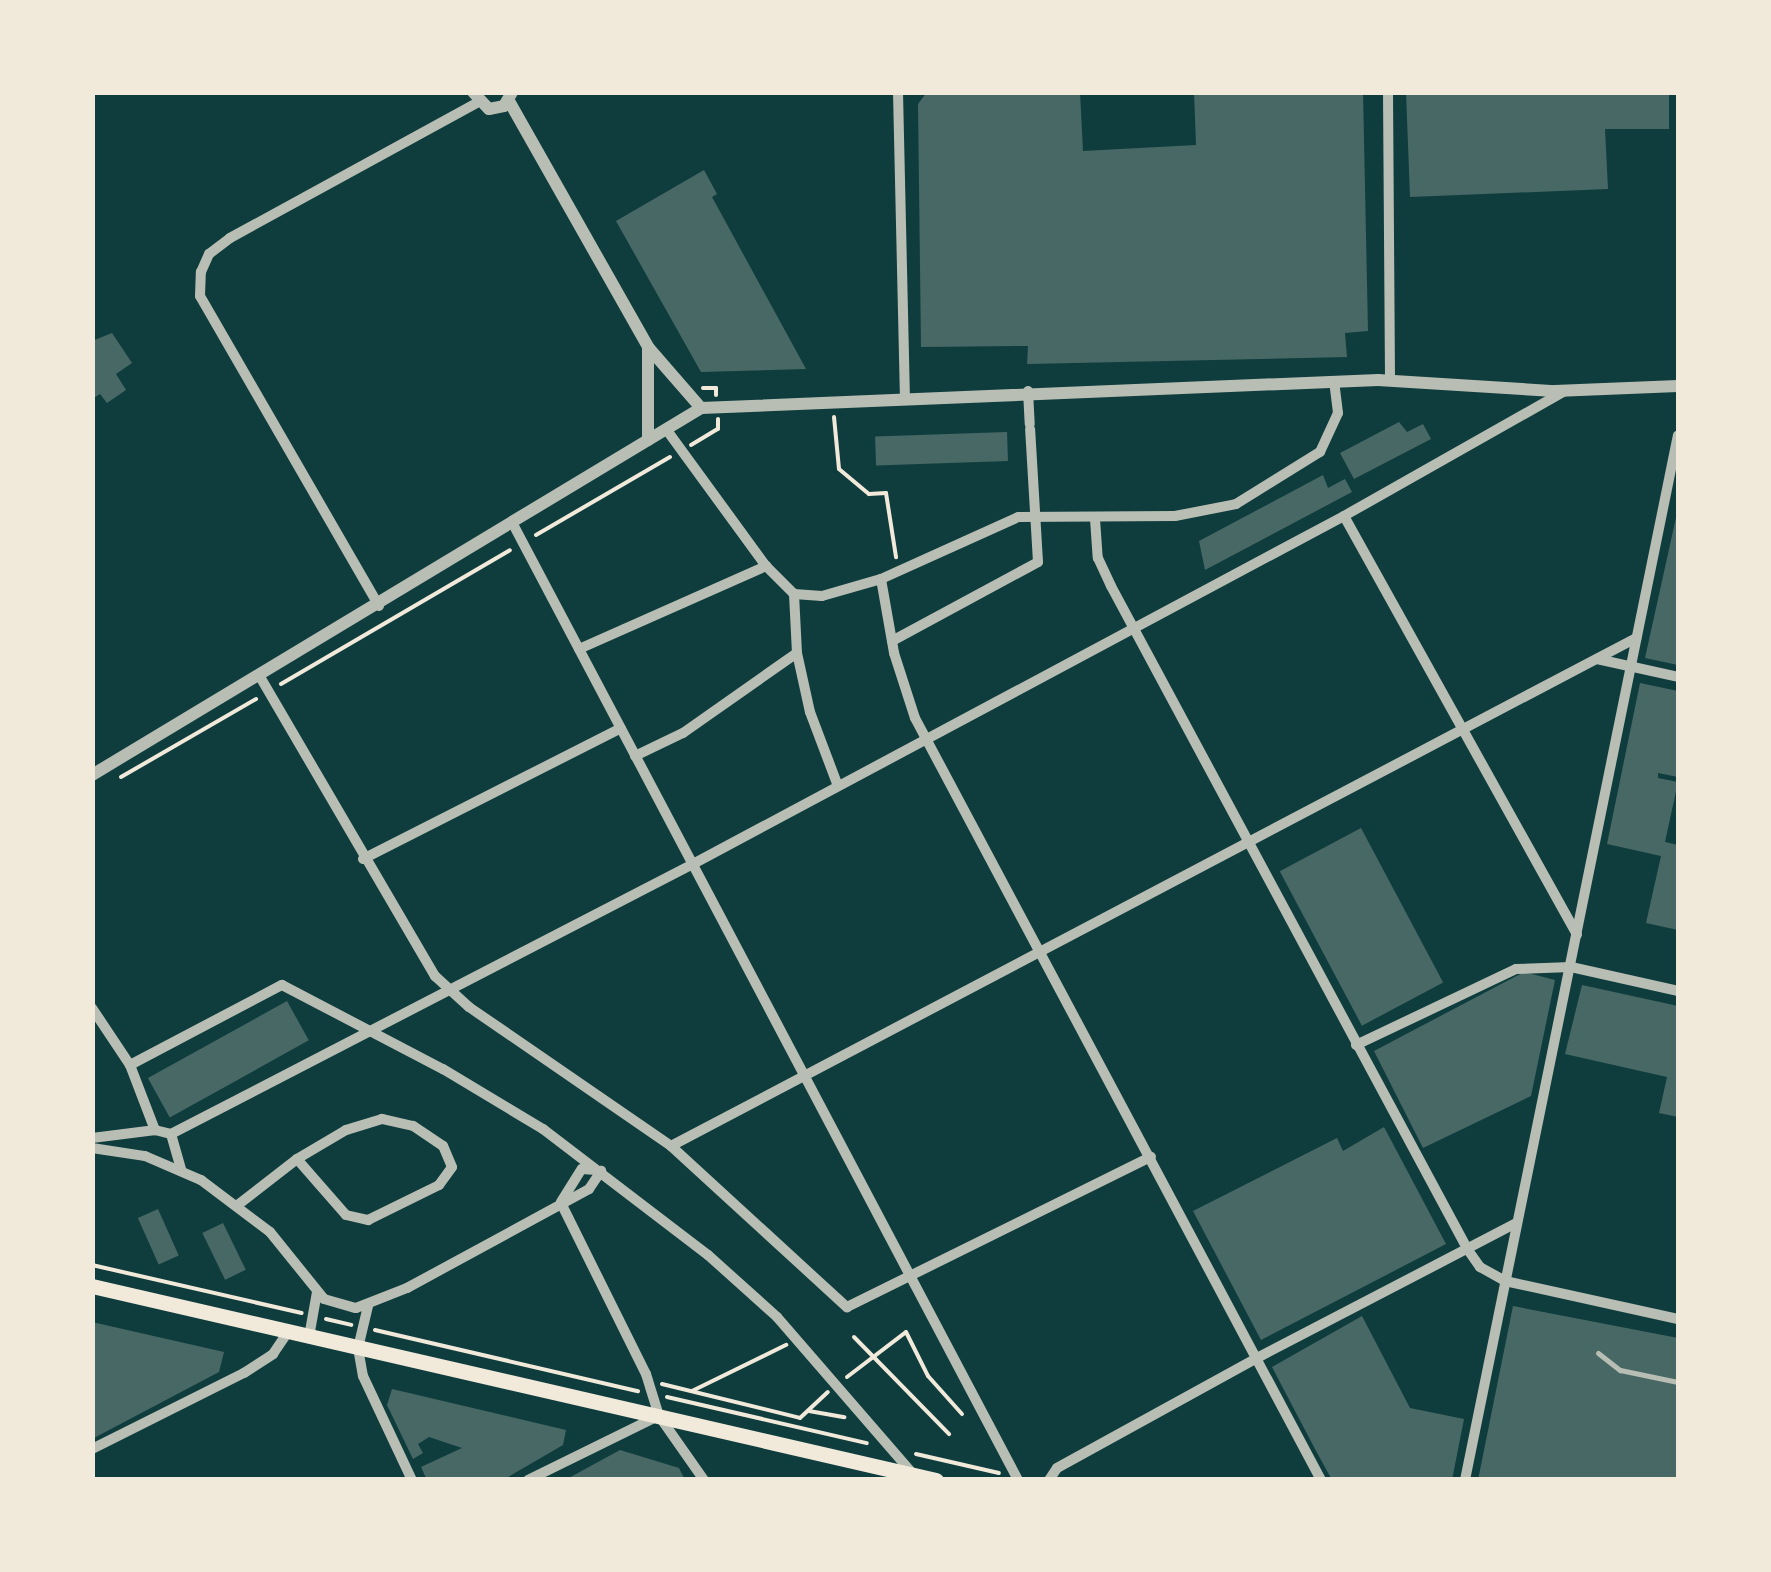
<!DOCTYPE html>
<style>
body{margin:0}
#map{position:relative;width:1771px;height:1572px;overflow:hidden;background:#0f3d3e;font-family:Lato,sans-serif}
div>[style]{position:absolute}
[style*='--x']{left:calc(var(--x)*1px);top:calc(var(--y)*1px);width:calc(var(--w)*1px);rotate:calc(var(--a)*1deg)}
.building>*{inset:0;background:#486865;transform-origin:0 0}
.path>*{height:4px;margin:-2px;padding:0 2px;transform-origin:2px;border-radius:2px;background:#f1e9da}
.service>*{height:5px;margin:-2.5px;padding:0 2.5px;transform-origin:2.5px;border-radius:2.5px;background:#b8beb3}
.minor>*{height:10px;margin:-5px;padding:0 5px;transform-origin:5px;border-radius:5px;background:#b8beb3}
.tertiary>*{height:12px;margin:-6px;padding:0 6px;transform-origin:6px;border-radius:6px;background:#b8beb3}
.secondary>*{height:15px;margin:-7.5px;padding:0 7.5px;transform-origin:7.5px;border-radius:7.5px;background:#f1e9da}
span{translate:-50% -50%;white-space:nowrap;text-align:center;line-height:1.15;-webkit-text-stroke:8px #f1e9da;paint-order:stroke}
.frame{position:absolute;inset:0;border:95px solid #f1e9da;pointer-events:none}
</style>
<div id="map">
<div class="building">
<i style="clip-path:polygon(927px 92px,1080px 92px,1083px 151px,1196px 145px,1194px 92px,1363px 92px,1368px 331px,1345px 333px,1347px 357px,1027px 364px,1028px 346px,921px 347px,918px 104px)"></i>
<i style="clip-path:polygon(1406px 92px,1669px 92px,1669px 129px,1605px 129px,1608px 189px,1410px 197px)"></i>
<i style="clip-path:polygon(704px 170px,717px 194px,712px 197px,806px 369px,701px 372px,616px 221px)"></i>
<i style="clip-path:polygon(112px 333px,132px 363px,116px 374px,126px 390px,107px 403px,100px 394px,92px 399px,92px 341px)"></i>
<i style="clip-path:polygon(1399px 422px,1407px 432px,1423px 424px,1431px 439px,1354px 479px,1340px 453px)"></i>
<i style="left:1007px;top:432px;width:29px;height:132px;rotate:88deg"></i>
<i style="clip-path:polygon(1323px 475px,1328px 488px,1345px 479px,1352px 492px,1205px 570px,1199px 541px)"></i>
<i style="clip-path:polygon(1677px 513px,1678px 513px,1678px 665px,1645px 658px)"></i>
<i style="clip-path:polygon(1640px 683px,1678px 691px,1678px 777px,1658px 773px,1658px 778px,1678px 782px,1665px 842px,1678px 845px,1678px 930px,1646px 923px,1661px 856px,1607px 844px)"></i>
<i style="left:1361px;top:828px;width:175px;height:92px;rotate:62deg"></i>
<i style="clip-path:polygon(1524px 972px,1555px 980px,1531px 1096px,1423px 1148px,1374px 1051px)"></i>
<i style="clip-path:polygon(1582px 985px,1678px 1006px,1678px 1117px,1659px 1113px,1667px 1077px,1565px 1054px)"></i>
<i style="left:287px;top:1001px;width:45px;height:159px;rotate:61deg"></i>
<i style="clip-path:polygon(1384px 1127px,1446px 1244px,1261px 1340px,1193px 1211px,1337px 1138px,1343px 1151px)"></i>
<i style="left:158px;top:1209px;width:51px;height:22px;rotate:66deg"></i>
<i style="left:223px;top:1223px;width:52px;height:23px;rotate:64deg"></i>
<i style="clip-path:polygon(1513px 1306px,1678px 1338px,1678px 1480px,1478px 1480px)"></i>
<i style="clip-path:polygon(1362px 1316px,1410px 1408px,1464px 1419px,1452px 1480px,1332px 1480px,1315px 1449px,1272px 1367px)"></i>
<i style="clip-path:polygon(92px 1322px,224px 1352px,219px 1372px,92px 1439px)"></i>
<i style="clip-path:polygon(392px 1389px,566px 1430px,563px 1445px,503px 1480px,427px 1480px,421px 1467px,462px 1448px,429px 1437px,418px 1444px,423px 1453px,413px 1459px,387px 1405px)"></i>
<i style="clip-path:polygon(620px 1450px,679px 1468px,685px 1480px,565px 1480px)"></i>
</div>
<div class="path">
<i style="--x:703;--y:388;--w:13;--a:0"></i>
<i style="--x:716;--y:388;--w:7;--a:90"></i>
<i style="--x:834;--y:417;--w:52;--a:84.5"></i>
<i style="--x:839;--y:469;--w:39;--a:40"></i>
<i style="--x:869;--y:494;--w:17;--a:-3"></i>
<i style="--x:886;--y:493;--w:65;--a:81.1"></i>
<i style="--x:691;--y:445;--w:31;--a:-31"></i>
<i style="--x:718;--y:429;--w:10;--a:-90"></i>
<i style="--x:536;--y:535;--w:155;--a:-30.2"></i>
<i style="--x:281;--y:684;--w:265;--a:-30.3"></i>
<i style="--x:121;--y:777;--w:156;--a:-30"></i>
<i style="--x:92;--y:1265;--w:215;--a:12.9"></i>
<i style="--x:326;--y:1319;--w:26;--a:13"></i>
<i style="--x:375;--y:1330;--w:270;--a:13.1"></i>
<i style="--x:854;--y:1337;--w:136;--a:45.6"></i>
<i style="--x:847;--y:1377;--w:74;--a:-37.3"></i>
<i style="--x:906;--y:1332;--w:49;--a:63.4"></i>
<i style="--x:928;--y:1376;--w:51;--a:48.2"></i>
<i style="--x:662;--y:1384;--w:142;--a:13.8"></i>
<i style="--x:800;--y:1418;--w:38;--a:-43"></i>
<i style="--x:692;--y:1391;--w:105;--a:-26.1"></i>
<i style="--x:667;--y:1397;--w:205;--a:13"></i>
<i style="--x:809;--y:1411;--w:36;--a:10"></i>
<i style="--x:916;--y:1454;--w:85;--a:12.9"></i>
</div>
<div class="service">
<i style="--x:1598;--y:1353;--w:28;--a:38"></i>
<i style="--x:1620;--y:1370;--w:59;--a:11.7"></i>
</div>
<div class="minor">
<i style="--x:898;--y:92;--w:303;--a:88.7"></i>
<i style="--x:1388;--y:92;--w:288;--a:89.6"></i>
<i style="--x:1028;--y:391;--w:33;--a:87"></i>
<i style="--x:666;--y:429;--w:170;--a:53.9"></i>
<i style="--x:766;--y:566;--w:40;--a:45"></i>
<i style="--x:794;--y:594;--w:28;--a:4"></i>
<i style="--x:822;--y:596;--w:61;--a:-16.1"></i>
<i style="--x:881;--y:579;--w:150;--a:-24.3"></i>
<i style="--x:1018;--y:517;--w:157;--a:-0.4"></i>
<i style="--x:1175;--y:516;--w:62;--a:-11.1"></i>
<i style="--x:1236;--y:504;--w:99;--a:-31.8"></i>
<i style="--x:1320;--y:452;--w:43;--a:-65.2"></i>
<i style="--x:1338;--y:413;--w:32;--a:-97"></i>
<i style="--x:1344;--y:516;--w:479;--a:60.9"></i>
<i style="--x:1095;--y:519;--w:39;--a:86"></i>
<i style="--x:1098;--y:558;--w:31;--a:65"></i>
<i style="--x:1111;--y:586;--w:754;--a:61.74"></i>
<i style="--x:1468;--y:1250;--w:21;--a:55"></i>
<i style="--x:1480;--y:1267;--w:29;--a:29"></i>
<i style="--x:1505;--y:1281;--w:177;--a:12.4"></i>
<i style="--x:514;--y:526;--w:1079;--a:62.15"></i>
<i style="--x:881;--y:579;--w:75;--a:80"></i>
<i style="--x:894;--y:653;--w:68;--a:72.1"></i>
<i style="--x:915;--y:718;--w:863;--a:61.95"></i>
<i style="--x:794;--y:594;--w:59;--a:87.1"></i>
<i style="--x:797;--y:653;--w:60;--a:77.6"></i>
<i style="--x:810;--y:712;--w:79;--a:69.3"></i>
<i style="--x:379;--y:606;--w:358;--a:-120"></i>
<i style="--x:200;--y:296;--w:24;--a:-88"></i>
<i style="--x:201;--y:272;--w:20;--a:-66"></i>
<i style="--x:209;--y:254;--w:26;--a:-37"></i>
<i style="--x:230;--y:238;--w:281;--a:-28.7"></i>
<i style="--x:892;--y:641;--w:166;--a:-28.4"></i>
<i style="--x:1038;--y:562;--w:133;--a:-93.4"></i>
<i style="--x:579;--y:649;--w:205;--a:-23.9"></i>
<i style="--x:1597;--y:659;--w:83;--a:12.5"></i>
<i style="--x:259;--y:675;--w:349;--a:59.7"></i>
<i style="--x:435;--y:976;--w:46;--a:42.4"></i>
<i style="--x:469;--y:1007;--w:245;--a:34.5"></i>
<i style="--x:671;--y:1146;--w:239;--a:42.5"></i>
<i style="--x:847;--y:1307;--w:339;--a:-26.3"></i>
<i style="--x:635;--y:756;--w:53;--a:-25.6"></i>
<i style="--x:683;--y:733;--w:139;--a:-35.1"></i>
<i style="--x:363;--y:859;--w:289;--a:-26.9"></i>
<i style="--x:92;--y:1008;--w:69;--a:56.3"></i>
<i style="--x:130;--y:1065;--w:70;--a:69"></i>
<i style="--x:1356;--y:1045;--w:177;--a:-25.4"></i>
<i style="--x:1516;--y:969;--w:55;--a:-2.1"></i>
<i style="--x:1571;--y:967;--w:110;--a:12.6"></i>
<i style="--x:130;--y:1065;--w:172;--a:-27.8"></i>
<i style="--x:282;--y:985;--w:182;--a:27.6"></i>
<i style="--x:443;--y:1069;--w:117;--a:31"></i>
<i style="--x:543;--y:1129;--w:208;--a:37.4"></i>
<i style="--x:708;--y:1255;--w:93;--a:41.9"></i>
<i style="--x:777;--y:1317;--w:208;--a:49.1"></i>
<i style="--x:171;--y:1134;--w:37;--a:74"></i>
<i style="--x:92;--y:1138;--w:64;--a:-7.2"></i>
<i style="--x:155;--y:1130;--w:16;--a:14"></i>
<i style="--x:171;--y:1134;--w:588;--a:-27.35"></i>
<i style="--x:693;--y:864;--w:738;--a:-28.13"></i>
<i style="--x:1344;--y:516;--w:254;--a:-29.5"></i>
<i style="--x:671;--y:1146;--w:1091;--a:-27.76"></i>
<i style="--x:92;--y:1148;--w:54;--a:8.6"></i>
<i style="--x:145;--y:1156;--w:61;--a:23.2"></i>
<i style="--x:201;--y:1180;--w:86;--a:37"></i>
<i style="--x:270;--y:1232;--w:86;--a:51.1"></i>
<i style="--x:324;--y:1299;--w:33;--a:16"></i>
<i style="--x:356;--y:1308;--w:55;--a:-21.4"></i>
<i style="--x:407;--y:1288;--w:207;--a:-28.5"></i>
<i style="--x:589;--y:1189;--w:22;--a:-56"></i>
<i style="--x:561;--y:1202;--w:39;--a:-58"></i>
<i style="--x:582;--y:1169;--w:14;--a:4"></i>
<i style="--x:561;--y:1203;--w:191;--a:63.6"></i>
<i style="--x:646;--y:1374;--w:44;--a:72.8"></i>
<i style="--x:659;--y:1416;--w:78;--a:54.9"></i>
<i style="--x:239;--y:1204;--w:73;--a:-37.8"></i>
<i style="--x:297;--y:1159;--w:74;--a:48.8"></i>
<i style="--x:346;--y:1215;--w:23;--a:13"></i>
<i style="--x:368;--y:1220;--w:79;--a:-26.2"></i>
<i style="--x:439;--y:1185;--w:22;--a:-54"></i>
<i style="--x:452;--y:1167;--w:23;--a:-113"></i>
<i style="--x:443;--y:1146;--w:36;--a:-146"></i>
<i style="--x:413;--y:1126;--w:32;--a:-167"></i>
<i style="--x:382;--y:1119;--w:38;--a:163"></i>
<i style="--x:346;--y:1130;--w:57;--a:149.4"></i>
<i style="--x:368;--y:1306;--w:43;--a:103.4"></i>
<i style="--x:358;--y:1348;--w:28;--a:80"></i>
<i style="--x:363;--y:1376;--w:115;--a:64.8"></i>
<i style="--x:309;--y:1337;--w:46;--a:-79.9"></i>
<i style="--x:92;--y:1449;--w:170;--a:-26.6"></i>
<i style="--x:244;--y:1373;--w:35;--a:-33"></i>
<i style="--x:273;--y:1354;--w:27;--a:-56"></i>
<i style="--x:528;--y:1480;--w:145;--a:-26.2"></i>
<i style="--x:1049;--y:1480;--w:14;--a:-56"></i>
<i style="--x:1057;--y:1468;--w:228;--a:-28.8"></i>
<i style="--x:1257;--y:1358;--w:292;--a:-27.5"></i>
<i style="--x:1465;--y:1480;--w:1066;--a:-78.48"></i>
</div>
<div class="tertiary">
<i style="--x:473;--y:92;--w:23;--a:47"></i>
<i style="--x:489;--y:109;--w:15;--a:-11"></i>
<i style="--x:504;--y:106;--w:16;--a:-60"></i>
<i style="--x:509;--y:101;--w:283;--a:60.5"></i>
<i style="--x:648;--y:347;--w:81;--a:49"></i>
<i style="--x:648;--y:347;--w:93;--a:90"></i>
<i style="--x:92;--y:775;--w:711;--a:-31.07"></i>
<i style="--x:701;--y:408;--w:678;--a:-2.37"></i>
<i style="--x:1378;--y:380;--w:177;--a:3.6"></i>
<i style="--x:1555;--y:391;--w:123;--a:-2.3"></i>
</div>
<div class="secondary">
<i style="--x:92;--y:1286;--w:866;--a:12.95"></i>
</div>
<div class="frame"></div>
</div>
